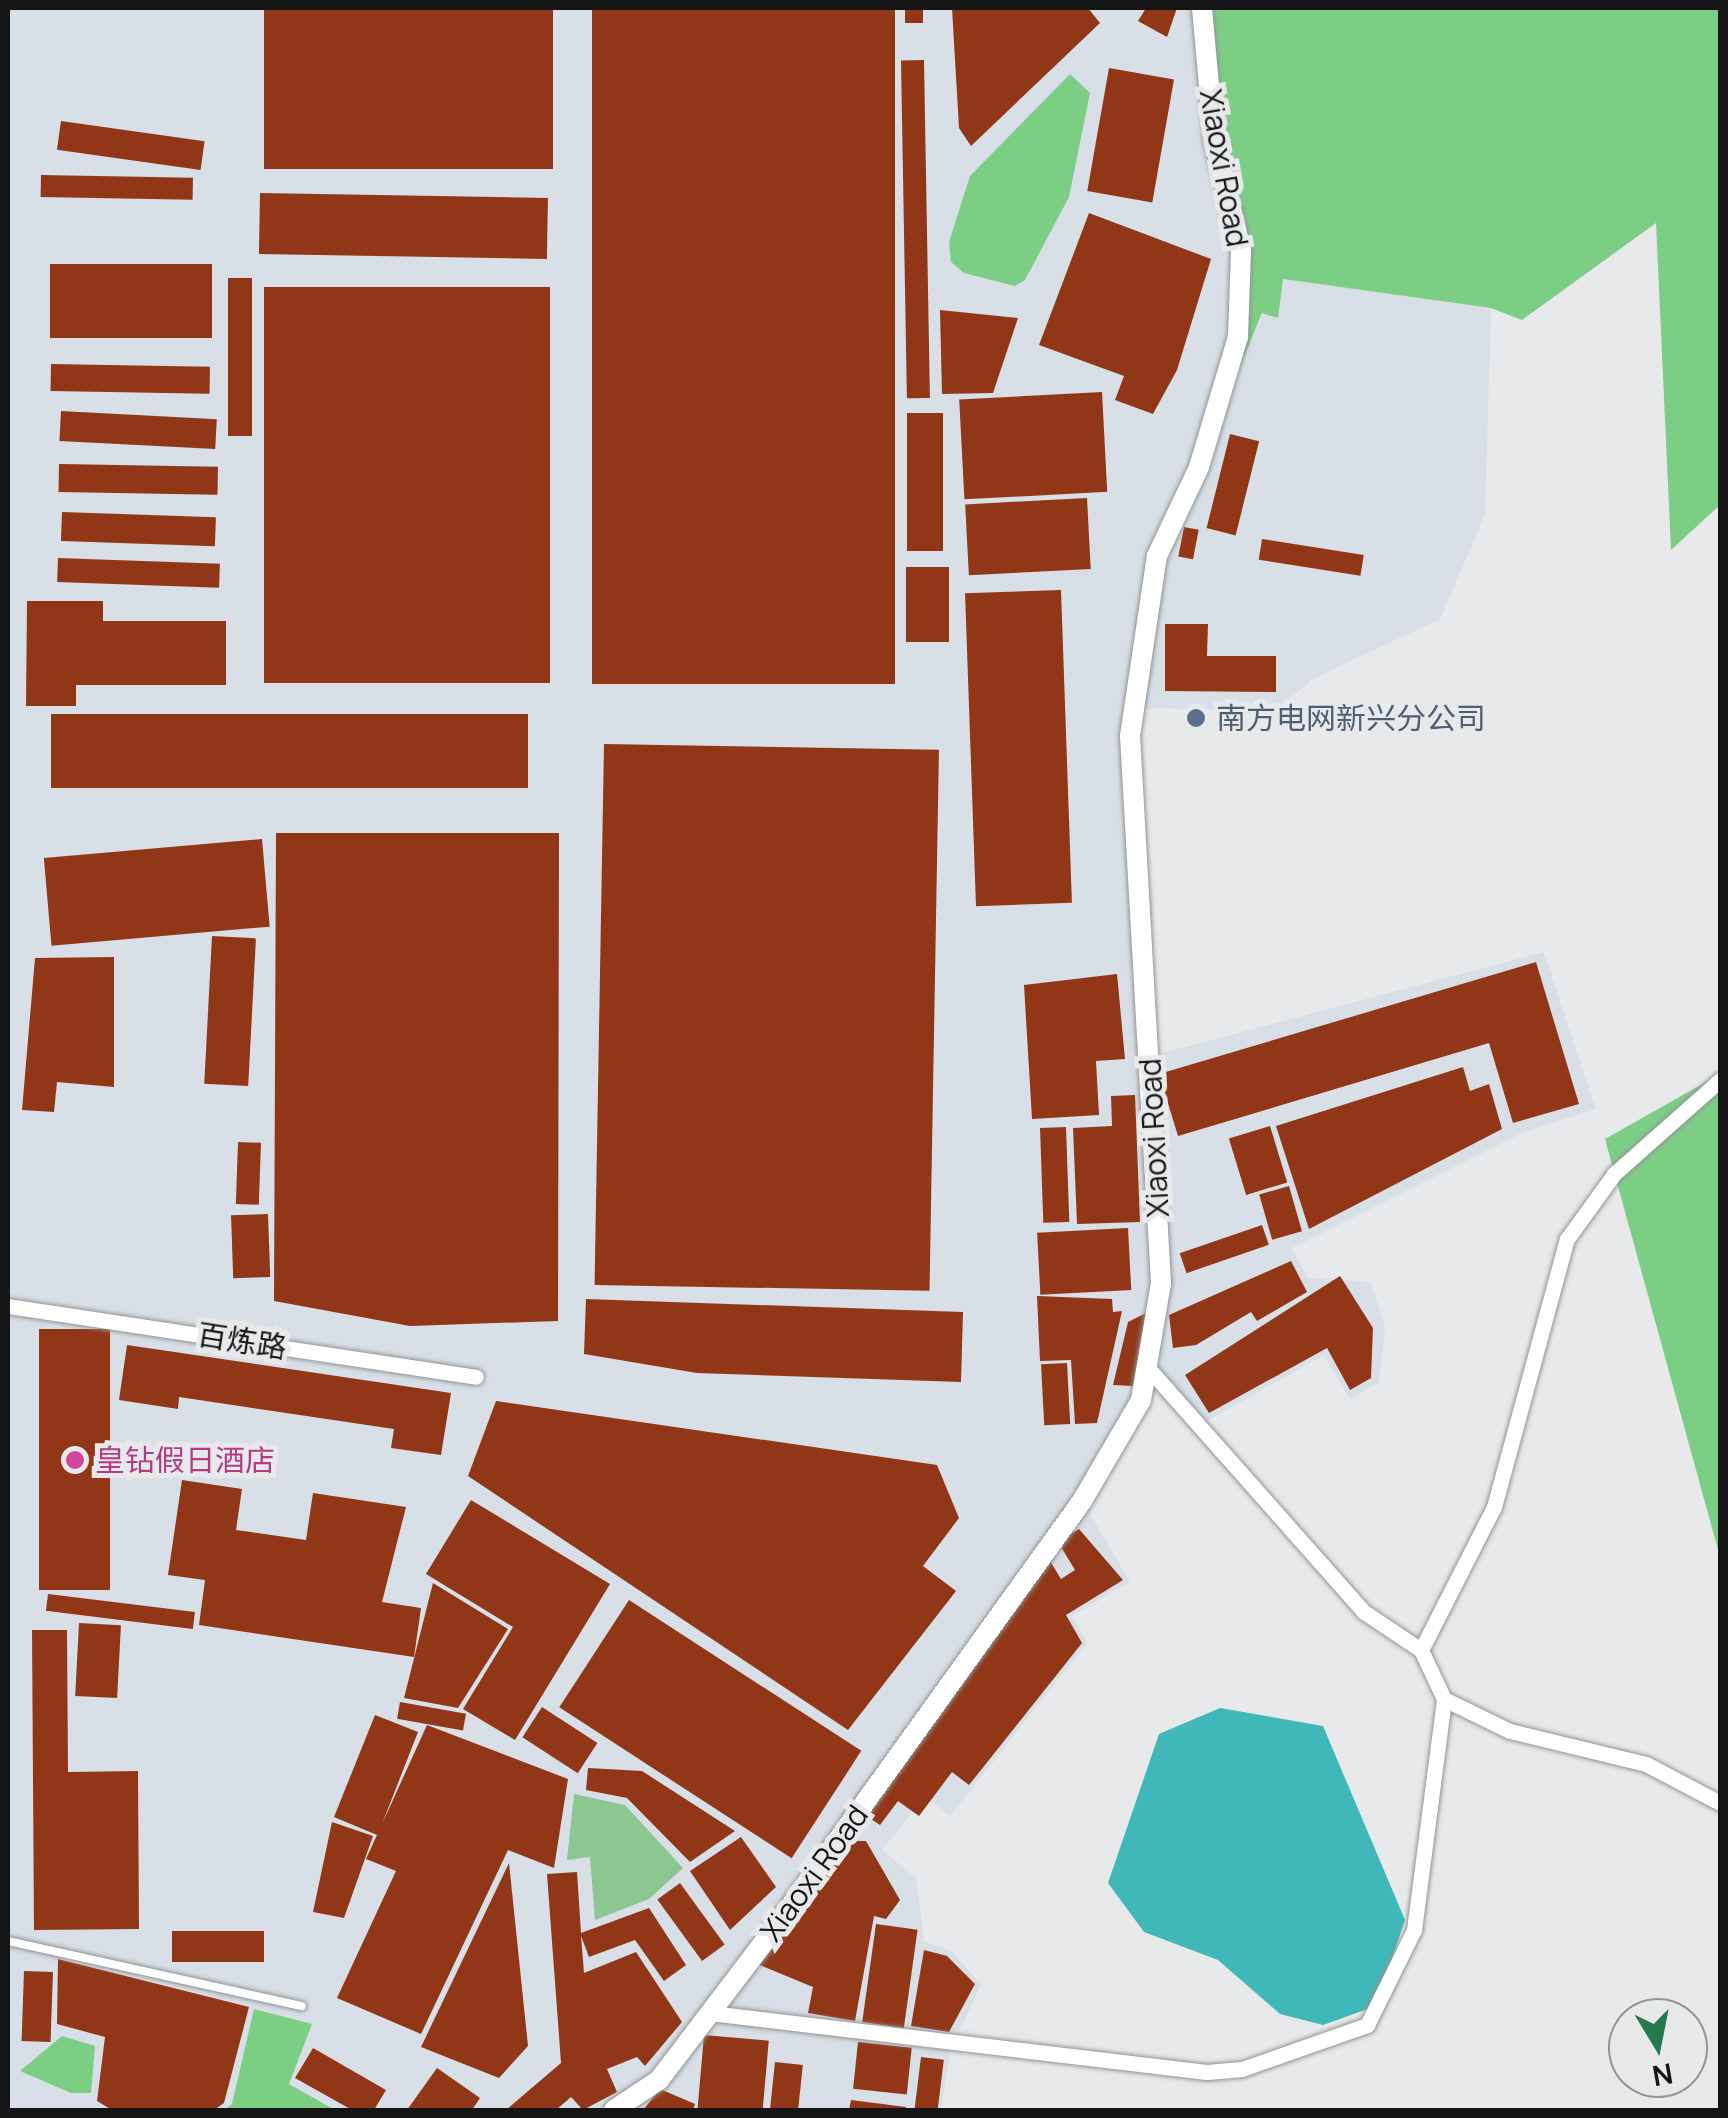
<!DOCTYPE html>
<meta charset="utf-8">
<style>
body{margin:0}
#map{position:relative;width:1728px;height:2118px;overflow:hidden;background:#e8e9eb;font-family:Manrope,"Noto Sans SC",sans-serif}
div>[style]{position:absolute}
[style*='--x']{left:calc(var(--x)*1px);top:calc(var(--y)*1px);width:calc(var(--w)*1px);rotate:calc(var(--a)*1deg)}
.built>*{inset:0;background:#d8dfe6}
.green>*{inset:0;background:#8cc791}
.forest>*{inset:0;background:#7dce85}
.water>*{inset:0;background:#40b7b8}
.building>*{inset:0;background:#913718;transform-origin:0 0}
.roads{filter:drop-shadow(0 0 2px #929495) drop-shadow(0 0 2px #929495)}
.service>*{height:8px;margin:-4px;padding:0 4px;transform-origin:4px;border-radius:4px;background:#fff}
.minor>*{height:15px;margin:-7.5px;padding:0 7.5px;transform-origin:7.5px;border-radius:7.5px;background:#fff}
.tertiary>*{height:20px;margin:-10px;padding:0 10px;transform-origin:10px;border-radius:10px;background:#fff}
.dots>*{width:28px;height:28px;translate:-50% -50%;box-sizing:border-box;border:5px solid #e8e9eb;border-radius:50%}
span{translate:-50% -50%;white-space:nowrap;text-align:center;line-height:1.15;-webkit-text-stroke:10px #e8e9eb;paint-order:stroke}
.street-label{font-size:30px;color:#151516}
.service-label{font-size:30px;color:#4e5e75}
.left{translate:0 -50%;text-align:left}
.hotel-label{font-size:30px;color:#b23c85}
.frame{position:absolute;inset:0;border:10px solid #151516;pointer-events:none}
.north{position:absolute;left:1608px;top:1998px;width:100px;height:100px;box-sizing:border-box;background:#e8e9eb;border:2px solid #949496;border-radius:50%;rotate:170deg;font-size:28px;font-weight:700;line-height:40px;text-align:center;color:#151516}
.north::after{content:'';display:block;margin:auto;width:35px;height:45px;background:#237a4d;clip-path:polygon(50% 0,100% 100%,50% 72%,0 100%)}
</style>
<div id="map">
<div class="built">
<i style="clip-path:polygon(8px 8px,1202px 8px,1241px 250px,1238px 337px,1205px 454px,1263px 312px,1278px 317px,1282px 279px,1491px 308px,1485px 515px,1440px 619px,1313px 679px,1276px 710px,1135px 708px,1151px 1056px,1544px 952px,1596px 1109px,1522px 1133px,1292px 1248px,1308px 1278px,1371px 1282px,1385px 1327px,1379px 1383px,1350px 1399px,1324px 1355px,1207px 1421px,1158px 1371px,1082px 1500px,1130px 1582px,1072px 1616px,1087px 1643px,950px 1816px,925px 1797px,882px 1850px,916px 1878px,924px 1942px,950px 1950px,981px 1984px,950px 2052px,941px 2110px,8px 2110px)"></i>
</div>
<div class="green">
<i style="clip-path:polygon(574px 1794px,625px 1805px,683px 1868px,649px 1899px,595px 1920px,590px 1857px,567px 1860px)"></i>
</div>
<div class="forest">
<i style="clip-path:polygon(1202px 8px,1720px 8px,1720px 505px,1671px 550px,1656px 223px,1522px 320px,1491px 308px,1283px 279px,1278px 318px,1262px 313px,1199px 467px,1238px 337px,1241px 250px)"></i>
<i style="clip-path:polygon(1070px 74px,1090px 93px,1069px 197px,1025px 280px,1015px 286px,964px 273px,951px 262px,949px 242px,970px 176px)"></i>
<i style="clip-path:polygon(1720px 1074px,1720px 1557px,1605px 1139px)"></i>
<i style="clip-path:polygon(254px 2009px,312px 2024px,289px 2084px,335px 2110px,224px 2110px,232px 2104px)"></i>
<i style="clip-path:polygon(62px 2036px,95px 2046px,91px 2093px,71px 2093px,20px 2071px)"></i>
</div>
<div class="water">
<i style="clip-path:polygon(1220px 1708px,1323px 1726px,1405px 1920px,1376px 2006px,1323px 2025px,1280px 2014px,1218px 1960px,1144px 1932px,1108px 1883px,1159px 1734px)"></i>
</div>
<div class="building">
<i style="left:264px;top:8px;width:289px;height:161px"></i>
<i style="left:592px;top:8px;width:303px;height:676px"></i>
<i style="left:905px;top:8px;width:18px;height:15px"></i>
<i style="clip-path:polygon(952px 8px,1088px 8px,1100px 23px,971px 146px,959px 128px)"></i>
<i style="clip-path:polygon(1146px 8px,1177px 8px,1167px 37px,1138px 21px)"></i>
<i style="left:924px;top:60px;width:338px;height:23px;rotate:89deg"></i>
<i style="left:1109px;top:68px;width:66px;height:125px;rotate:10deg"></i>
<i style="left:61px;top:121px;width:145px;height:29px;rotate:8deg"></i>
<i style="left:41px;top:175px;width:152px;height:22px;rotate:1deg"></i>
<i style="left:260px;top:193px;width:288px;height:61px;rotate:1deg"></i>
<i style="clip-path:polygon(1089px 213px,1211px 259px,1177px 370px,1153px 414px,1115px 400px,1124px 376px,1039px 345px)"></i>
<i style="left:212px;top:264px;width:74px;height:162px;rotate:90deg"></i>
<i style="left:228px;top:278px;width:24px;height:158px"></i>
<i style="left:550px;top:287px;width:396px;height:286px;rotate:90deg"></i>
<i style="clip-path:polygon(940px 310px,1018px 318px,993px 393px,942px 394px)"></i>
<i style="left:51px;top:364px;width:159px;height:27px;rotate:1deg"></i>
<i style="left:1102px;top:392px;width:100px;height:143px;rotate:87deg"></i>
<i style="left:61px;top:411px;width:156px;height:30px;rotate:3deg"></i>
<i style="left:907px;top:413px;width:36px;height:138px"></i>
<i style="left:1230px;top:434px;width:30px;height:97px;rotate:14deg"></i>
<i style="left:59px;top:464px;width:159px;height:28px;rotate:1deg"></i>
<i style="left:1087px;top:498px;width:71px;height:122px;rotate:87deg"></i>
<i style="left:62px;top:512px;width:154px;height:29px;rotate:2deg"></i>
<i style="left:1184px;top:527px;width:15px;height:30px;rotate:11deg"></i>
<i style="left:1262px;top:539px;width:103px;height:21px;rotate:9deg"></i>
<i style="left:58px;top:558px;width:162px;height:24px;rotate:2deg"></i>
<i style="left:906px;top:567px;width:43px;height:75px"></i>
<i style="left:1061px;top:590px;width:313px;height:96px;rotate:88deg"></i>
<i style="clip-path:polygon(27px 601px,103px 601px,103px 621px,226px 621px,226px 685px,76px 685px,76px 706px,26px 706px)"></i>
<i style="clip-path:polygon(1165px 624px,1208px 624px,1207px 656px,1276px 656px,1276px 692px,1165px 691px)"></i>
<i style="left:528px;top:714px;width:74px;height:477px;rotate:90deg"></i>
<i style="left:604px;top:744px;width:335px;height:541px;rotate:1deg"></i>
<i style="clip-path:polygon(276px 833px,559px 833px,558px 1321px,410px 1326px,274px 1301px)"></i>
<i style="left:262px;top:839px;width:88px;height:219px;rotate:85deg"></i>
<i style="left:212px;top:936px;width:44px;height:148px;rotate:3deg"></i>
<i style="clip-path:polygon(114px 957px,114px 1087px,57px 1082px,54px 1112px,22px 1110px,35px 958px)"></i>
<i style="clip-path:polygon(1536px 962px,1579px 1104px,1513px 1123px,1489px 1043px,1178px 1136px,1159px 1074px)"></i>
<i style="clip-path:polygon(1117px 974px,1125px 1059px,1096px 1061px,1099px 1115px,1032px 1119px,1024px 985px)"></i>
<i style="clip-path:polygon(1463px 1067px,1470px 1091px,1489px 1084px,1502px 1129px,1309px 1229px,1276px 1126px)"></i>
<i style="clip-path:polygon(1135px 1095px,1140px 1222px,1077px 1224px,1073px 1128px,1112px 1126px,1111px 1096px)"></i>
<i style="left:1270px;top:1126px;width:59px;height:43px;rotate:73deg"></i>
<i style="left:1066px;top:1127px;width:95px;height:26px;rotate:88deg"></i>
<i style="left:238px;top:1142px;width:23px;height:62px;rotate:2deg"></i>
<i style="left:1289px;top:1186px;width:47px;height:31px;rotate:74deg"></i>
<i style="left:268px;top:1214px;width:63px;height:37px;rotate:88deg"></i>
<i style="left:1262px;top:1225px;width:21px;height:87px;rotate:71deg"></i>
<i style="left:1128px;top:1228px;width:62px;height:91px;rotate:87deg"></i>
<i style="clip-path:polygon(1291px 1261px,1307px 1292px,1257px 1321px,1251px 1312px,1196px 1345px,1173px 1348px,1169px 1315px)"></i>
<i style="clip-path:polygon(1340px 1276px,1373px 1328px,1371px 1378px,1350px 1390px,1327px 1348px,1209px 1413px,1185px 1375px)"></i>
<i style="clip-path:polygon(1037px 1296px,1112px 1299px,1113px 1312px,1122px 1311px,1097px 1423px,1075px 1424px,1071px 1360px,1040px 1361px)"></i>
<i style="clip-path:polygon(586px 1299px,963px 1312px,961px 1382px,697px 1373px,584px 1354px)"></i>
<i style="clip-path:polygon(1148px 1312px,1133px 1386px,1113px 1385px,1128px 1322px)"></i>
<i style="left:39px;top:1329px;width:71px;height:261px"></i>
<i style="clip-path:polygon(127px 1345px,451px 1393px,441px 1455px,391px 1448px,394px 1429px,179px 1397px,178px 1409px,119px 1400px)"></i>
<i style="left:1067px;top:1363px;width:61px;height:26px;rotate:87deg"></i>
<i style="clip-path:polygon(496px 1401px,937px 1465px,959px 1518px,923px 1566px,956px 1591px,848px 1730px,468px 1476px)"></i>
<i style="clip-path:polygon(182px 1480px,242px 1489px,236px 1530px,306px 1540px,313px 1493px,406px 1507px,382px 1602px,421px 1608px,414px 1657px,199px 1625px,205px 1580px,168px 1575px)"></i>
<i style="clip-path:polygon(471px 1500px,610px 1584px,515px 1740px,463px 1709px,513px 1627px,426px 1574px)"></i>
<i style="clip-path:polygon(1079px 1529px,1123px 1580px,1066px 1615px,1082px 1643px,969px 1785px,952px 1772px,919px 1816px,898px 1801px,880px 1825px,862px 1813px,1050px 1561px,1061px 1579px,1075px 1570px,1058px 1542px)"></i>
<i style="clip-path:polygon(433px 1583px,508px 1629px,458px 1708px,404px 1698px)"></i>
<i style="left:48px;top:1594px;width:148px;height:17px;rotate:7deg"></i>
<i style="left:629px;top:1600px;width:277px;height:128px;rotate:33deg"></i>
<i style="left:79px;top:1623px;width:42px;height:73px;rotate:3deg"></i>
<i style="clip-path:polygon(32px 1630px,67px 1630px,68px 1772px,138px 1771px,139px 1929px,34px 1930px)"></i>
<i style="left:400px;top:1702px;width:67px;height:17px;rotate:10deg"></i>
<i style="left:542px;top:1707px;width:66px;height:36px;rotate:33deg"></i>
<i style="clip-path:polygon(375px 1715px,418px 1732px,382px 1824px,427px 1725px,568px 1779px,554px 1868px,508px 1850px,421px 2034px,337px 1998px,396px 1871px,366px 1859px,377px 1835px,334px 1817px)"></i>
<i style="clip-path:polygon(588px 1768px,642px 1771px,735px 1831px,690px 1862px,627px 1798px,586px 1790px)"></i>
<i style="clip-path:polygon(332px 1822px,373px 1836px,344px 1918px,313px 1912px)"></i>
<i style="clip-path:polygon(741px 1837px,776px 1887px,730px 1930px,690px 1871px)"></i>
<i style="clip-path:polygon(843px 1841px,866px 1841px,900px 1900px,886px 1919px,874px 1916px,855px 2021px,808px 2013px,813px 1987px,755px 1963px)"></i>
<i style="clip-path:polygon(509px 1863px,528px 2046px,499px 2078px,421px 2047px)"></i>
<i style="clip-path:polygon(577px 1872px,581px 1933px,649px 1908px,686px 1965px,664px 1981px,635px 1940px,589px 1957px,581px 1936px,584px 1973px,636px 1952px,682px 2022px,645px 2066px,637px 2057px,607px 2069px,617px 2092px,583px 2110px,571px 2097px,556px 2110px,506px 2110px,561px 2063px,547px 1874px)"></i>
<i style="left:680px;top:1883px;width:76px;height:28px;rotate:54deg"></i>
<i style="left:876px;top:1924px;width:42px;height:99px;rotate:8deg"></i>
<i style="left:264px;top:1931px;width:31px;height:92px;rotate:90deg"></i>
<i style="clip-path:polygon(924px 1950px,947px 1956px,975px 1984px,949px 2032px,911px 2026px)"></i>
<i style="clip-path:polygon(58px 1959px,249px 2007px,224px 2103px,214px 2110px,112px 2110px,97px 2101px,105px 2037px,57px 2024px)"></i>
<i style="left:24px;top:1971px;width:29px;height:70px;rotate:2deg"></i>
<i style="left:704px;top:2035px;width:65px;height:75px;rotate:5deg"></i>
<i style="left:858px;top:2042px;width:54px;height:47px;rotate:6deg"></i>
<i style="clip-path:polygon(313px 2048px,386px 2090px,374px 2110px,352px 2110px,295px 2078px)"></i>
<i style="left:921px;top:2057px;width:23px;height:54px;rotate:7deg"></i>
<i style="left:775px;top:2062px;width:28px;height:48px;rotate:6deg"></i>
<i style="clip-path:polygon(437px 2068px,480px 2098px,472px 2110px,407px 2110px)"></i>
<i style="clip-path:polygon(660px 2089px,695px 2104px,693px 2110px,643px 2110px)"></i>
<i style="clip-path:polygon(851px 2100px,906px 2107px,905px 2110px,849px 2110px)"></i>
</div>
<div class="roads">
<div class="service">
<i style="--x:8;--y:1941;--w:301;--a:12.5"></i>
</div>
<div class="minor">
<i style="--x:8;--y:1306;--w:473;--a:8.6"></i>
<i style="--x:1421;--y:1650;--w:161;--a:-63"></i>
<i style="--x:1494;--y:1507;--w:278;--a:-74.8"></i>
<i style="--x:1567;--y:1239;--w:80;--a:-54.1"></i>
<i style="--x:1614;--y:1174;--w:142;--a:-41.6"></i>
<i style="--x:1444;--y:1699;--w:73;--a:25.9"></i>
<i style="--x:1510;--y:1731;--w:140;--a:13.6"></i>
<i style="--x:1646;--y:1764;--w:84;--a:27.8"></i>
<i style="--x:710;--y:2013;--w:500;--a:6.77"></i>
<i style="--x:1207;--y:2072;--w:35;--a:-5"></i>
<i style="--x:1242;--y:2069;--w:133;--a:-19.4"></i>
<i style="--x:1367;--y:2025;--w:106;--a:-63.7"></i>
<i style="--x:1414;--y:1930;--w:233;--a:-82.6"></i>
<i style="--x:1444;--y:1699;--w:54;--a:-115.1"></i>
<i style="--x:1421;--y:1650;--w:69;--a:-146.3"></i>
<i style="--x:1364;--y:1612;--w:327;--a:-131.5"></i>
</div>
<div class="tertiary">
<i style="--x:614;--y:2110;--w:54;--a:-33.7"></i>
<i style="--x:659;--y:2080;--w:190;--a:-52.7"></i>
<i style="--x:774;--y:1929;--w:527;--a:-54.26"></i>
<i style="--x:1082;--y:1501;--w:117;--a:-59.7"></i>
<i style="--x:1141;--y:1400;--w:119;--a:-80.3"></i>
<i style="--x:1161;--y:1283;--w:548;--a:-93.24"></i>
<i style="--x:1130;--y:736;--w:182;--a:-81.5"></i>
<i style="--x:1157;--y:556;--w:98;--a:-64.7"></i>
<i style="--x:1199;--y:467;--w:136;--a:-73.3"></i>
<i style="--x:1238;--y:337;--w:87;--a:-88"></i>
<i style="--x:1241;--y:250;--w:113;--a:-103.8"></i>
<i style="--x:1214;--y:140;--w:133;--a:-95.2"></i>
</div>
</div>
<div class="dots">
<i style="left:1196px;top:718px;background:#5c6f8a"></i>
<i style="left:75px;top:1460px;background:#d1479c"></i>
</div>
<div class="street-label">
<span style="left:1224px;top:168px;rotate:80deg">Xiaoxi Road</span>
<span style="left:1154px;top:1138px;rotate:-93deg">Xiaoxi Road</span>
<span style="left:242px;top:1341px;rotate:9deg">百炼路</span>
<span style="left:814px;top:1873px;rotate:-54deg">Xiaoxi Road</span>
</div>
<div class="service-label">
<span class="left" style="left:1216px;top:718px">南方电网新兴分公司</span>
</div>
<div class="hotel-label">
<span class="left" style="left:95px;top:1460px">皇钻假日酒店</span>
</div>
<div class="frame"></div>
<div class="north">N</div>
</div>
